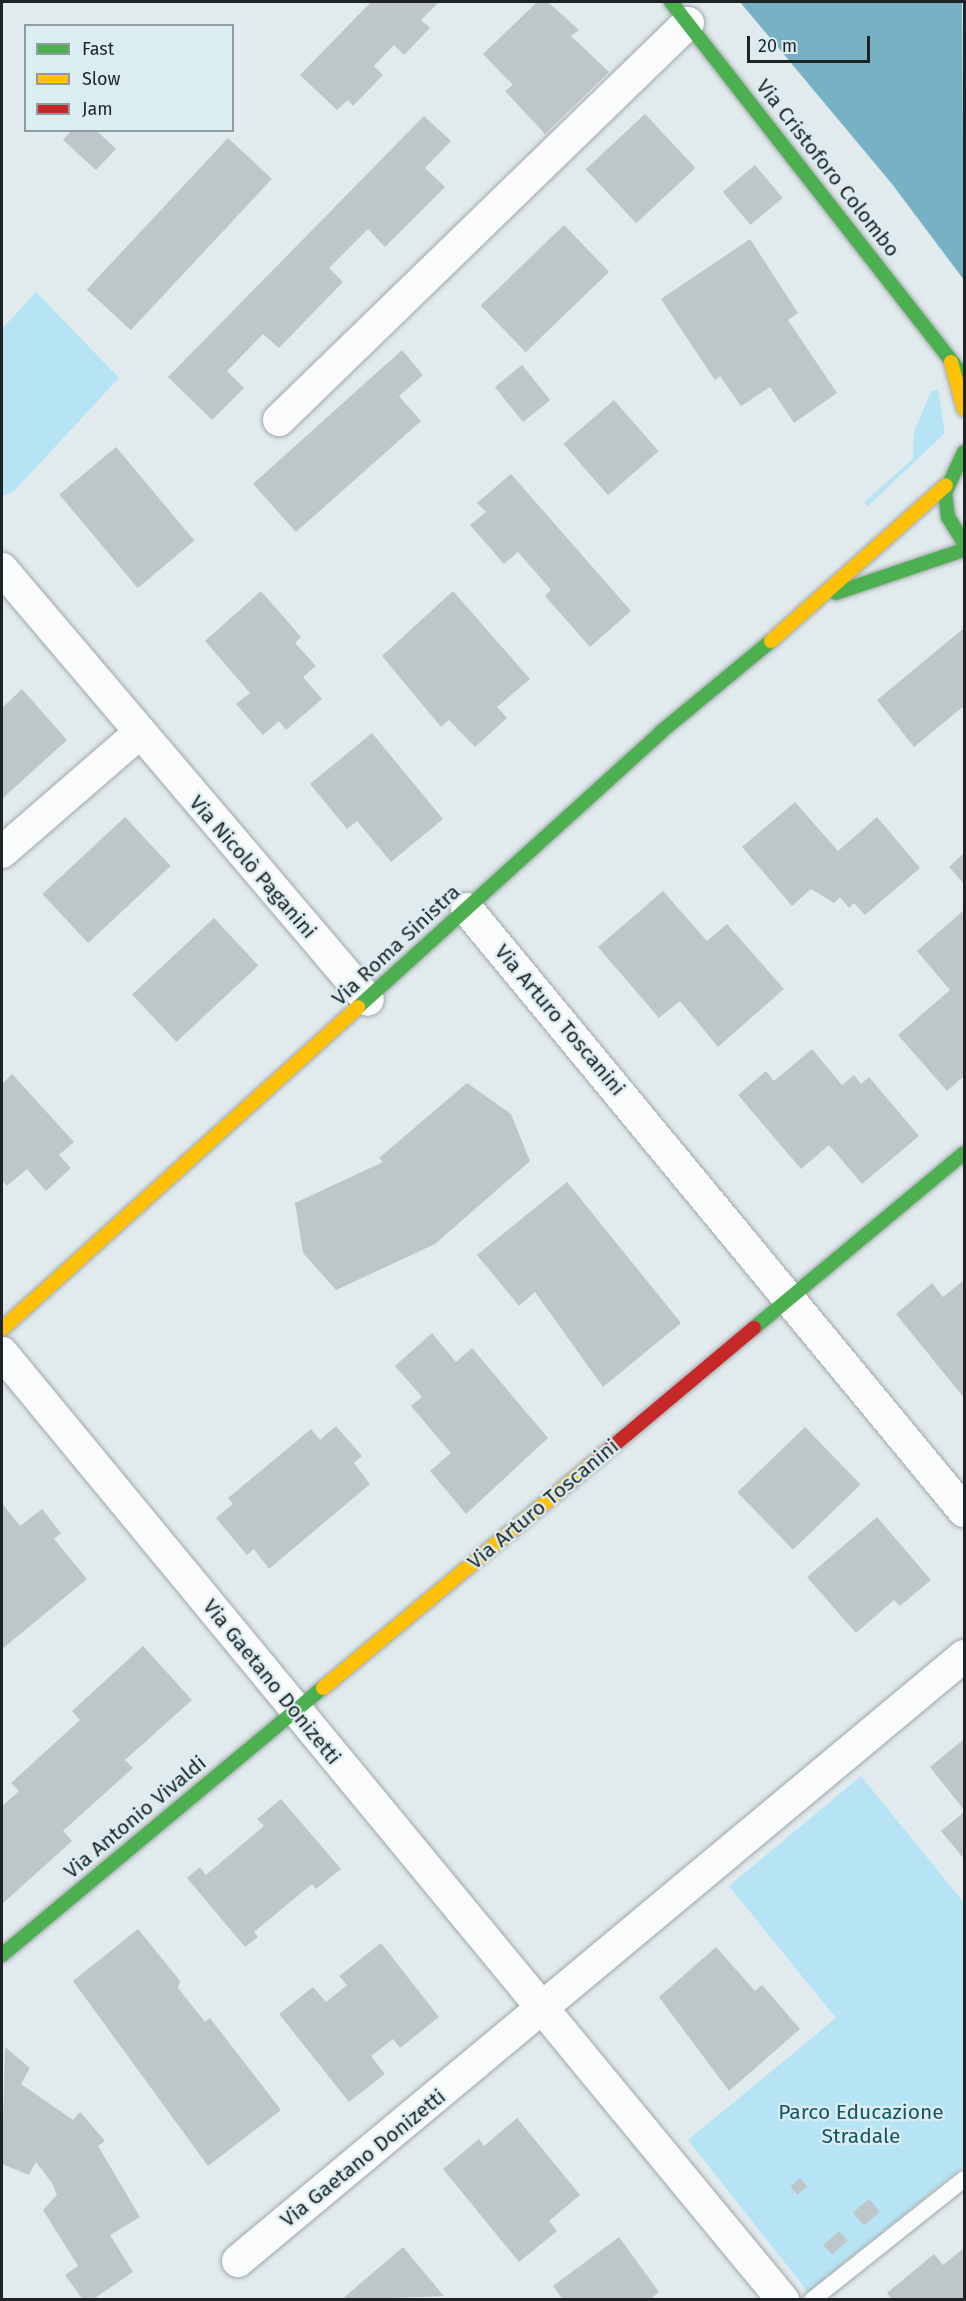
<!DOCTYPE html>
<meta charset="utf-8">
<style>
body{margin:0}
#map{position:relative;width:966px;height:2301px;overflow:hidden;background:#e1eaed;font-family:"Fira Sans",sans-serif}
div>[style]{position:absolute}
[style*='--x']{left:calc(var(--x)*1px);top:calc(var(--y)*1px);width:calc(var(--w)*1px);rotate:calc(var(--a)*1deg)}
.green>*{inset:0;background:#b7e4f4}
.water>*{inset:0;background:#77b2c4}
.building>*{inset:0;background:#bfc6c9;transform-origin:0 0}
.roads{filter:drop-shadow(0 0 2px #a0a7a9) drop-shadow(0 0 2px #a0a7a9)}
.lane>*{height:16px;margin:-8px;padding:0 8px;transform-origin:8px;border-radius:8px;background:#fafcfc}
.street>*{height:32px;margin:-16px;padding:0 16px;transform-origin:16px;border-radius:16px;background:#fafcfc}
.fast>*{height:14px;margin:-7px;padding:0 7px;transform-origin:7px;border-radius:7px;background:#4caf50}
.slow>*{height:14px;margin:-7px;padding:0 7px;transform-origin:7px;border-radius:7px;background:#ffc107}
.jam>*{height:14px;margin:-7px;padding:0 7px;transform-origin:7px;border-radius:7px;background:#c62828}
span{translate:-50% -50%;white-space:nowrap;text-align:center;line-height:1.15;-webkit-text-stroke:4.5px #dcedf2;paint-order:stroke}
.street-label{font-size:21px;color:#1e2426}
.park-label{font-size:21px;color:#115567}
.frame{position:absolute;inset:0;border:3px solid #1e2426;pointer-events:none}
.legend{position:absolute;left:24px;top:24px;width:210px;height:108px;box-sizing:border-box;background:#dcedf2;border:2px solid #909da0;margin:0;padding:8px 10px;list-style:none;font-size:18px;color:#1e2426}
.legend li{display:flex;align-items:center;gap:12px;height:30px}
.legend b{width:30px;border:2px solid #909da0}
.scale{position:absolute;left:747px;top:36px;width:123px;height:27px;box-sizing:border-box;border:3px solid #1e2426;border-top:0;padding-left:8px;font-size:18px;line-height:21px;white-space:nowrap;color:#1e2426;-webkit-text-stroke:4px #dcedf2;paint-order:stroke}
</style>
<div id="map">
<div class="green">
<i style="clip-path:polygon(36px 292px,119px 378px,13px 492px,2px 496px,2px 329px)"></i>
<i style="clip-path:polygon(938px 389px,945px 433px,868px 506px,864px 502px,913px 459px,914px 431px,931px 392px)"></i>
<i style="clip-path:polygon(861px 1776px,964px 1903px,964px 2166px,808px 2292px,688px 2140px,836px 2018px,729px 1886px)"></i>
</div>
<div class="water">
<i style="clip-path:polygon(740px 2px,962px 2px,964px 280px,892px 184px)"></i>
</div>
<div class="building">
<i style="clip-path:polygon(371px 2px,439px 2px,421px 20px,430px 28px,404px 55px,394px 45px,374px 66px,383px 75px,353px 106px,348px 100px,337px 110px,300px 75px)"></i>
<i style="clip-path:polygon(537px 2px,548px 2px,579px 30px,571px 36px,609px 72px,545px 134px,505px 91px,513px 85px,483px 54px)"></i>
<i style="left:645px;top:114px;width:74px;height:81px;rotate:47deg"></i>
<i style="clip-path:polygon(424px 116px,451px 141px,425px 168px,445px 187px,385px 247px,368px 229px,329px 268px,343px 282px,279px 348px,263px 334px,227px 371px,244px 388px,212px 420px,168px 377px)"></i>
<i style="clip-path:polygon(72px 130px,96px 130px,116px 149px,96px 170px,63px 140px)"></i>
<i style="left:228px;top:138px;width:60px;height:207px;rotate:43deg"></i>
<i style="left:755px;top:165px;width:43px;height:42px;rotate:50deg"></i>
<i style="left:564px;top:225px;width:65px;height:116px;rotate:46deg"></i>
<i style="clip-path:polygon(750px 239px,798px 313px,788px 320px,837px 393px,794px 423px,770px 387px,741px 406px,720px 376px,715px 380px,661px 299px)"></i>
<i style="clip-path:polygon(402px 350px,423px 375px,399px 396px,421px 421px,296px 532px,253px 484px)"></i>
<i style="left:522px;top:365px;width:45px;height:35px;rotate:51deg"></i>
<i style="left:614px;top:400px;width:68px;height:67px;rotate:49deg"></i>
<i style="left:116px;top:447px;width:122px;height:74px;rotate:50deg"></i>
<i style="clip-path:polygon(511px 474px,631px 611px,590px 647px,545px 596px,551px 590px,518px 552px,504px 564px,470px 525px,486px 512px,477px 503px)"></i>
<i style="clip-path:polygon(261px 591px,301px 637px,295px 643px,316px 666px,303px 677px,322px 699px,286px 730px,279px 721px,263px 735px,236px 704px,250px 693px,205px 641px)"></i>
<i style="clip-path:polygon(453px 591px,530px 679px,497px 707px,507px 718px,475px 747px,449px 720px,441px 727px,382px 656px)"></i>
<i style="clip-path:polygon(964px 628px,964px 706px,914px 747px,877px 700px)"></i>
<i style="clip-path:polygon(22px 689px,67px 740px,2px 799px,2px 708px)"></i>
<i style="clip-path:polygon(372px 733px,443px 819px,391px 862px,357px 821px,347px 829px,310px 784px)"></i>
<i style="clip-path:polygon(795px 802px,838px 851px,877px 817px,920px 868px,865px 915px,854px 903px,849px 908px,840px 897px,834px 903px,811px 889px,792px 906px,742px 847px)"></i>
<i style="left:125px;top:817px;width:67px;height:113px;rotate:47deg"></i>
<i style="clip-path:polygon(964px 853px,964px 884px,949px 867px)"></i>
<i style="clip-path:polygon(663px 891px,707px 941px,727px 924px,784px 989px,718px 1047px,680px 1001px,659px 1018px,598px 947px)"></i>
<i style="clip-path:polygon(964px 910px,964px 1076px,947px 1091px,898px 1035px,950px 990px,917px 951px)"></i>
<i style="left:214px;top:918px;width:65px;height:112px;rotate:47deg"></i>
<i style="clip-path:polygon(812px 1049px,842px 1085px,854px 1075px,861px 1084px,869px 1077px,919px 1136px,862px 1184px,829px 1145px,801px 1169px,738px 1095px,766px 1071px,774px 1081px)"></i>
<i style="clip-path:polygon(12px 1074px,74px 1142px,59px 1155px,71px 1168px,46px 1191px,27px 1169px,7px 1186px,2px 1180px,2px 1084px)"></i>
<i style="clip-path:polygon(467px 1083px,511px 1114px,530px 1161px,435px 1244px,336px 1290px,303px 1253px,295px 1203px,383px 1162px,379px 1158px)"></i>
<i style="clip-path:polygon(567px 1182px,681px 1323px,603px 1387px,535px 1292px,519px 1306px,477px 1255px)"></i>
<i style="clip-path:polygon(964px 1280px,964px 1398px,896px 1314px,932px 1283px,943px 1297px)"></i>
<i style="clip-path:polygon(432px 1333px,456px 1362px,472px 1348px,548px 1438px,466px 1514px,430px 1471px,451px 1453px,411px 1406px,422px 1397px,395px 1366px)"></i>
<i style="clip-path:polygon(336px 1426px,362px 1456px,354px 1463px,370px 1484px,269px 1569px,254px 1549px,247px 1555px,216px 1518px,233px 1504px,228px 1498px,311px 1429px,320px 1440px)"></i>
<i style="left:805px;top:1427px;width:80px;height:94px;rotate:46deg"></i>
<i style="clip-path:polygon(2px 1503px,20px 1526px,42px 1509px,61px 1533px,54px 1539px,87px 1579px,2px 1649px)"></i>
<i style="clip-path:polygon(877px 1517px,931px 1580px,900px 1606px,894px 1600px,856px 1633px,807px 1577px)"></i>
<i style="clip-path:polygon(143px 1646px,192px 1700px,125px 1760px,133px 1768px,63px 1831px,72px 1841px,2px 1904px,2px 1806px,19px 1791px,11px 1783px,80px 1720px,72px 1711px)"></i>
<i style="clip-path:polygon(964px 1739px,964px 1810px,930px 1767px)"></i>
<i style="clip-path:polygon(281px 1799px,341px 1869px,316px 1889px,312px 1884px,254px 1932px,258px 1937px,245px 1947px,187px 1878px,200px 1867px,206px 1875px,264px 1826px,257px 1819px)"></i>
<i style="clip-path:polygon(964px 1812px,964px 1859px,941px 1831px)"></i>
<i style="clip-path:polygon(138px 1929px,180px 1981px,178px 1988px,205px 2022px,210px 2018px,281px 2110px,208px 2166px,73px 1981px)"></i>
<i style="clip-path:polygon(381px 1943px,439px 2017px,400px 2048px,393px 2039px,371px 2056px,385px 2074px,349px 2102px,279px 2014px,313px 1987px,326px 2002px,347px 1985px,339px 1976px)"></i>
<i style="clip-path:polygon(716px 1947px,755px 1991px,762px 1985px,800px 2029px,729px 2091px,659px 1997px)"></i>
<i style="clip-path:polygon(5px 2047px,30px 2068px,21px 2084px,73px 2120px,80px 2112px,105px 2141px,98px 2146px,140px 2217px,110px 2235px,133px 2272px,92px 2300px,83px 2300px,65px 2275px,78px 2266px,43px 2210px,57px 2195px,52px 2183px,36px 2162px,29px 2175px,2px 2164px)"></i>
<i style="clip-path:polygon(517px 2118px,580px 2195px,549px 2221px,557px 2231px,519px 2262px,443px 2169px,479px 2139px,484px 2146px)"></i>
<i style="left:800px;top:2178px;width:11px;height:13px;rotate:49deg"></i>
<i style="left:869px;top:2199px;width:17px;height:21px;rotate:50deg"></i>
<i style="left:839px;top:2231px;width:13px;height:21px;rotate:48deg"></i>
<i style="clip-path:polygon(619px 2237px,659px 2292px,649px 2300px,563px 2300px,553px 2286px)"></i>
<i style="clip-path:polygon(403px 2247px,444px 2296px,341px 2300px)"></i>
<i style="clip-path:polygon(964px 2248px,964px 2300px,892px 2300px,887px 2293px,934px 2254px,943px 2265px)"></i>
</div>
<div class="roads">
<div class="lane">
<i style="--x:812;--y:2300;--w:194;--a:-38.5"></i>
</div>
<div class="street">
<i style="--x:279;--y:420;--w:570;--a:-44.15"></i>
<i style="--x:2;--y:569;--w:565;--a:49.66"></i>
<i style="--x:2;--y:852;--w:180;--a:-40.9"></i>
<i style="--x:467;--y:909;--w:781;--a:50.46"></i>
<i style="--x:2;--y:1353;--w:1228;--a:50.49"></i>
<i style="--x:238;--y:2261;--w:945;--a:-39.81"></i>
</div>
<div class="fast">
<i style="--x:671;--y:2;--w:476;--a:52"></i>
<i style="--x:964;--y:452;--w:45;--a:114.9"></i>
<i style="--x:945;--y:493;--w:24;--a:83"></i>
<i style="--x:948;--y:517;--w:31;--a:58"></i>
<i style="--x:836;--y:593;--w:135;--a:-18.6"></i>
<i style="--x:358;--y:1007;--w:409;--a:-42.2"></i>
<i style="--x:661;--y:732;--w:143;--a:-39.6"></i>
<i style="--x:754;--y:1328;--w:273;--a:-39.8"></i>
<i style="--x:2;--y:1955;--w:418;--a:-39.8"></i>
</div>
<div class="slow">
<i style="--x:951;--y:362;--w:49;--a:74.5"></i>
<i style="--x:771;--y:641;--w:234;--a:-41.7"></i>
<i style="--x:2;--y:1329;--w:480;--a:-42.1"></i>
<i style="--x:323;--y:1688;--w:361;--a:-39.8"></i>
</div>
<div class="jam">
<i style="--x:600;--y:1457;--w:201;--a:-40"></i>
</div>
</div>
<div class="street-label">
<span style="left:828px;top:168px;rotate:52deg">Via Cristoforo Colombo</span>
<span style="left:253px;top:867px;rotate:49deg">Via Nicolò Paganini</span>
<span style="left:396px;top:945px;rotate:-43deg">Via Roma Sinistra</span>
<span style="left:560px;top:1020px;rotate:50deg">Via Arturo Toscanini</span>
<span style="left:543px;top:1504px;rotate:-40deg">Via Arturo Toscanini</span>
<span style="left:272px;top:1682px;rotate:51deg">Via Gaetano Donizetti</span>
<span style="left:135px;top:1817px;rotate:-40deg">Via Antonio Vivaldi</span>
<span style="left:363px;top:2158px;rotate:-39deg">Via Gaetano Donizetti</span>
</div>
<div class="park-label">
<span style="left:861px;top:2124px">Parco Educazione<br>Stradale</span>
</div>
<div class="frame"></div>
<ul class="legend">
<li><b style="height:8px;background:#4caf50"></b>Fast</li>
<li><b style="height:8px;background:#ffc107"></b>Slow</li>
<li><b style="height:8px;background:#c62828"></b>Jam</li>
</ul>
<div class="scale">20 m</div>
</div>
